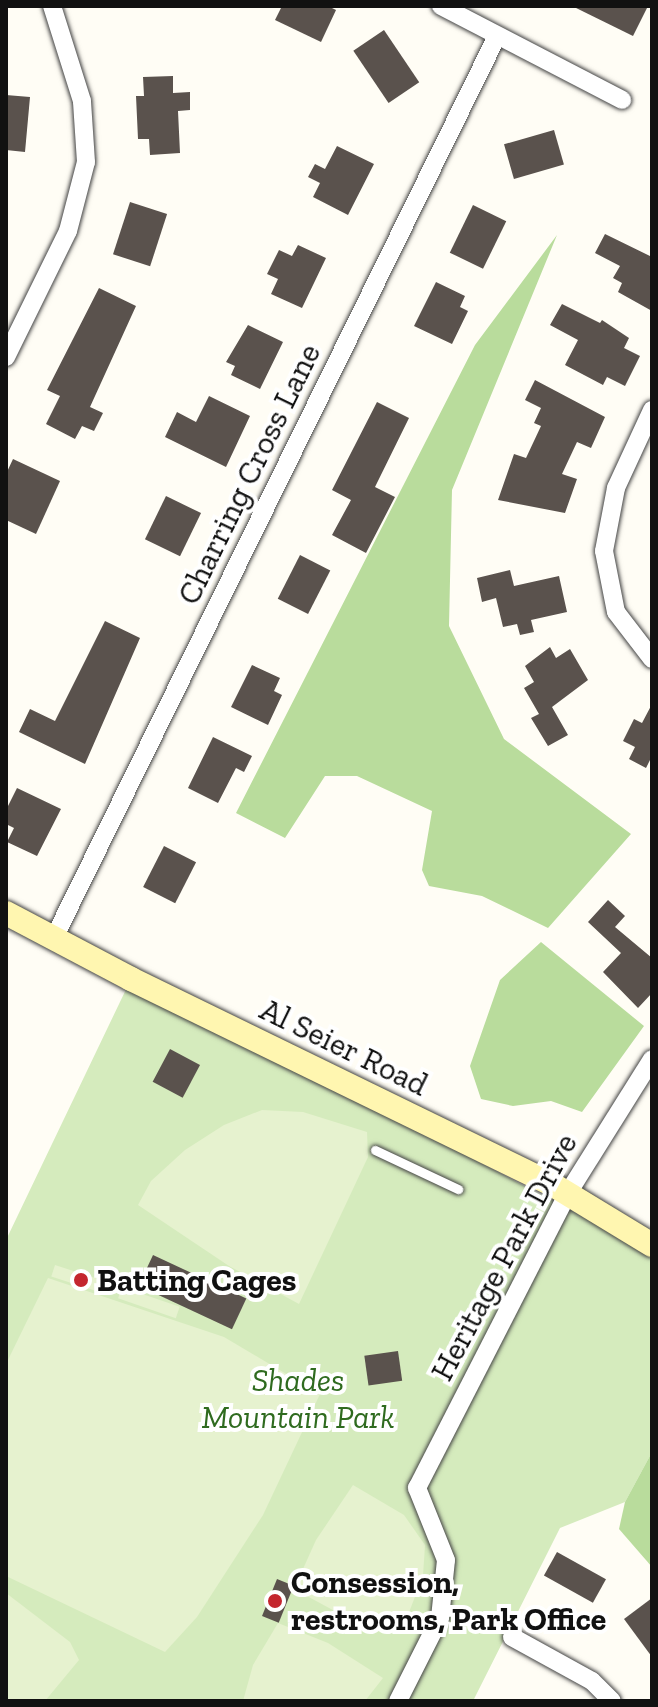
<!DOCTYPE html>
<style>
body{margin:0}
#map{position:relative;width:658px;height:1707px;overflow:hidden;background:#fffdf5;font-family:"Zilla Slab",serif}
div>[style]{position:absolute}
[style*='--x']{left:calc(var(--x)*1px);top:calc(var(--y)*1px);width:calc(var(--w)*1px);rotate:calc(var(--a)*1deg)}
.green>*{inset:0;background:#d5ebbd}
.forest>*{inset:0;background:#b9dc9c}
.pitch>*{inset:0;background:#e6f2cf;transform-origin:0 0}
.building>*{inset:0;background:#5a524d;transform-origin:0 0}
.roads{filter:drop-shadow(0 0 2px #444) drop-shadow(0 0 2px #444)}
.lane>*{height:9px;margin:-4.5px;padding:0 4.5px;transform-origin:4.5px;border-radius:4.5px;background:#fff}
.street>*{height:18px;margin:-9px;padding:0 9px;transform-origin:9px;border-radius:9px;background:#fff}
.secondary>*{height:24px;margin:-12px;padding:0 12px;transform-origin:12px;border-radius:12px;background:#fff6b0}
.dots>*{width:22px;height:22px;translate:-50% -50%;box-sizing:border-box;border:4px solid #fff;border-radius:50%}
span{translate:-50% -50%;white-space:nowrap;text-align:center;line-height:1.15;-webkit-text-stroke:8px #fff;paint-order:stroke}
.street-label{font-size:32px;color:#111}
.poi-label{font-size:32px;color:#111;font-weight:700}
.left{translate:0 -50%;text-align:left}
.park-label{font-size:32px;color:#2f6b1f;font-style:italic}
.frame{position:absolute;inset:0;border:8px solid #111;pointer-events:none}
</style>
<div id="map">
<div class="green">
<i style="clip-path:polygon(131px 979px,652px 1253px,652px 1452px,625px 1502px,560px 1528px,473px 1701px,6px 1701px,6px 1240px)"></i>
</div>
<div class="forest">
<i style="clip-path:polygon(557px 235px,452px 490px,449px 626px,504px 739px,631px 834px,548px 928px,482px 896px,429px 886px,422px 870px,432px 811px,357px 776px,325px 776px,285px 838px,236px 813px,475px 345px)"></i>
<i style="clip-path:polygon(541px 942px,644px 1026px,582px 1112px,551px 1101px,513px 1106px,481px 1099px,470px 1066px,500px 980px)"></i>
<i style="clip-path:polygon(652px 1452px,652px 1567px,619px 1529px,625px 1502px)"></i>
</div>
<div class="pitch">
<i style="clip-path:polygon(262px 1110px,303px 1112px,367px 1132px,368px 1157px,299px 1304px,229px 1266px,138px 1205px,151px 1181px,185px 1150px,224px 1125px)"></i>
<i style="left:55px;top:1265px;width:60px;height:12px;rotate:18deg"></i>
<i style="clip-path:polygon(48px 1278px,224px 1337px,320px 1394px,263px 1515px,197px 1617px,165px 1652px,6px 1576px,6px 1364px)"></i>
<i style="left:122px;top:1287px;width:61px;height:12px;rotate:19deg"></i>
<i style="clip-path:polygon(353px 1485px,404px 1515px,425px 1545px,423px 1576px,401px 1633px,342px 1615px,294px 1589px,316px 1540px)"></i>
<i style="clip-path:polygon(6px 1593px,70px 1642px,79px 1660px,45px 1701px,6px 1701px)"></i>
<i style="clip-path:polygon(278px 1623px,328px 1643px,383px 1678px,365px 1701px,243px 1701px,253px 1665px)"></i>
</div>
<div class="building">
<i style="clip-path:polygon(282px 6px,328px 6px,336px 10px,321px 42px,275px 20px)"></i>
<i style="clip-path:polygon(572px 6px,648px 6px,633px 36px)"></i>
<i style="left:384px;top:30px;width:63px;height:37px;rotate:56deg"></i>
<i style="clip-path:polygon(173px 76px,173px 93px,190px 92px,190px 110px,178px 111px,180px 153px,150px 155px,149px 139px,138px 139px,136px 96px,144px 96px,143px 77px)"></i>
<i style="clip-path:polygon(6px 95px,30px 97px,25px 152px,6px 150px)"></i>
<i style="left:554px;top:130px;width:36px;height:52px;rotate:74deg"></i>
<i style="clip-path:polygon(337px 146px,374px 164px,348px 215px,313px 197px,320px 183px,308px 177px,315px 164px,325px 169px)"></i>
<i style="left:130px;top:202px;width:39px;height:55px;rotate:18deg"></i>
<i style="left:473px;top:205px;width:37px;height:53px;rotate:26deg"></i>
<i style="clip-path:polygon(605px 234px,652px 257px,652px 311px,618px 292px,622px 283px,613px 278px,620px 266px,595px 253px)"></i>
<i style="clip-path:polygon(298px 245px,326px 258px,302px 308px,271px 294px,278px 279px,267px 274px,279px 250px,292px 256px)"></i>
<i style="clip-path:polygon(436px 282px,465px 296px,460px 307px,468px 311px,452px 344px,414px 326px)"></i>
<i style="clip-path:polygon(99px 288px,136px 306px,90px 407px,103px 413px,94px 431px,82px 426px,75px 439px,46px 424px,60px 396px,47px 390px)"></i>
<i style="clip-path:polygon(562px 304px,600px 323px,602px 320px,629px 338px,624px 348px,640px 356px,625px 386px,607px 377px,603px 385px,565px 365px,578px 340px,550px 325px)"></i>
<i style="clip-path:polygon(248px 325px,283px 342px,260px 389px,231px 375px,235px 366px,226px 362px)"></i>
<i style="clip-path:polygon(535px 380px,605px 417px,591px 448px,577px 442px,562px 474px,577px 479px,565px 513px,498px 500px,514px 454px,526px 458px,541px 426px,534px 423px,541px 408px,525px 400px)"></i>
<i style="clip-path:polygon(209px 396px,250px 416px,226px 467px,165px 437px,177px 412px,196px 422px)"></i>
<i style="clip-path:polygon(377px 402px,409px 418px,375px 487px,395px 497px,366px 553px,332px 535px,351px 500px,332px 490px)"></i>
<i style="clip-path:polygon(13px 459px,60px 481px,36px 534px,6px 520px,6px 474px)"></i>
<i style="left:166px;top:496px;width:39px;height:48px;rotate:26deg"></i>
<i style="left:300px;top:555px;width:34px;height:49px;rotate:27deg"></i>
<i style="clip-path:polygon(510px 570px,514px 586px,559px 576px,567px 612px,531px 620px,534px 632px,520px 635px,517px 624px,503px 627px,496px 598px,482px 602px,477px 578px)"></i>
<i style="clip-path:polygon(105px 621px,140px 638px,85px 764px,19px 732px,30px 709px,55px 721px)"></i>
<i style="clip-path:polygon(550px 647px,556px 658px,570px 649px,588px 680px,552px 707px,568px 735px,548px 746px,531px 718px,539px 714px,524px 688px,534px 682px,525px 666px)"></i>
<i style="clip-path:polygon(252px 665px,280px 678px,274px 691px,282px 695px,268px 725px,231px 707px)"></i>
<i style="clip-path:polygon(652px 704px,652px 756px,646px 768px,629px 759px,635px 747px,623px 741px,634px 719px,642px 723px)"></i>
<i style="clip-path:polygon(213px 737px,252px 756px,244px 772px,236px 768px,218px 803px,188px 788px)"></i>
<i style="clip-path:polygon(17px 788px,61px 809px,37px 856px,7px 842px,14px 828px,6px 824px,6px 810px)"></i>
<i style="left:164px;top:846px;width:36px;height:46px;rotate:27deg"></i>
<i style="clip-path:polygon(608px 900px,625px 916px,615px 927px,652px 958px,652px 993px,638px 1008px,603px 972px,621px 953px,588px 922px)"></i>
<i style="left:170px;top:1049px;width:34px;height:37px;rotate:28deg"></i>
<i style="left:153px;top:1255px;width:103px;height:34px;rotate:25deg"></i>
<i style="left:398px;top:1351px;width:30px;height:34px;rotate:82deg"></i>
<i style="left:557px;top:1552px;width:56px;height:27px;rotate:29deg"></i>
<i style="left:277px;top:1579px;width:18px;height:40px;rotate:22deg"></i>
<i style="clip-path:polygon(652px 1598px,652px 1657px,624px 1619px)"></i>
</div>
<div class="roads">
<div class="lane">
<i style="--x:375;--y:1150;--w:92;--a:25.2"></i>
</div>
<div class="street">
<i style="--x:441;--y:6;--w:204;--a:27.4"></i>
<i style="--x:6;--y:357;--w:140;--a:-63.8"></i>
<i style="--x:68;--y:231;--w:71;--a:-75.4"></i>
<i style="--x:86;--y:162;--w:61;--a:-93.8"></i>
<i style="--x:82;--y:101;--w:100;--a:-107.5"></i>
<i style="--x:652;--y:410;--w:86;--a:114.8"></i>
<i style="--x:616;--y:488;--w:64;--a:100.8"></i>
<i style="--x:604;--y:551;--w:62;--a:78.9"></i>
<i style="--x:616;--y:612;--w:59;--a:52.5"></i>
<i style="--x:54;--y:938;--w:1005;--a:-63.84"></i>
<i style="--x:512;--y:1637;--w:91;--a:28.8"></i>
<i style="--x:592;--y:1681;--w:28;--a:45"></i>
<i style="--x:398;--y:1701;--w:93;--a:-63.2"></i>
<i style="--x:440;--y:1618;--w:58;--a:-84.1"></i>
<i style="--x:446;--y:1560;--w:78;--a:-111.9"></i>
<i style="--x:417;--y:1488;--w:331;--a:-62.9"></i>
<i style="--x:568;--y:1193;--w:158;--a:-57.9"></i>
</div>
<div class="secondary">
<i style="--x:6;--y:913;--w:141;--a:27.8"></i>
<i style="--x:131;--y:979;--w:466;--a:26"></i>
<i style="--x:550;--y:1183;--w:119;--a:31.3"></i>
</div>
</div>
<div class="dots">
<i style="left:81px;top:1280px;background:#c4262e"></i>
<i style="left:275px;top:1601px;background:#c4262e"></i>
</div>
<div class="street-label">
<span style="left:249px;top:474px;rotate:-64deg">Charring Cross Lane</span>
<span style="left:344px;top:1047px;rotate:26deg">Al Seier Road</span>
<span style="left:504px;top:1257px;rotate:-62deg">Heritage Park Drive</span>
</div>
<div class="poi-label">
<span class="left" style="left:97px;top:1280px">Batting Cages</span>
<span class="left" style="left:291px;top:1601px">Consession,<br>restrooms, Park Office</span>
</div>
<div class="park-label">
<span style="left:298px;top:1399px">Shades<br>Mountain Park</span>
</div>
<div class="frame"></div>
</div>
